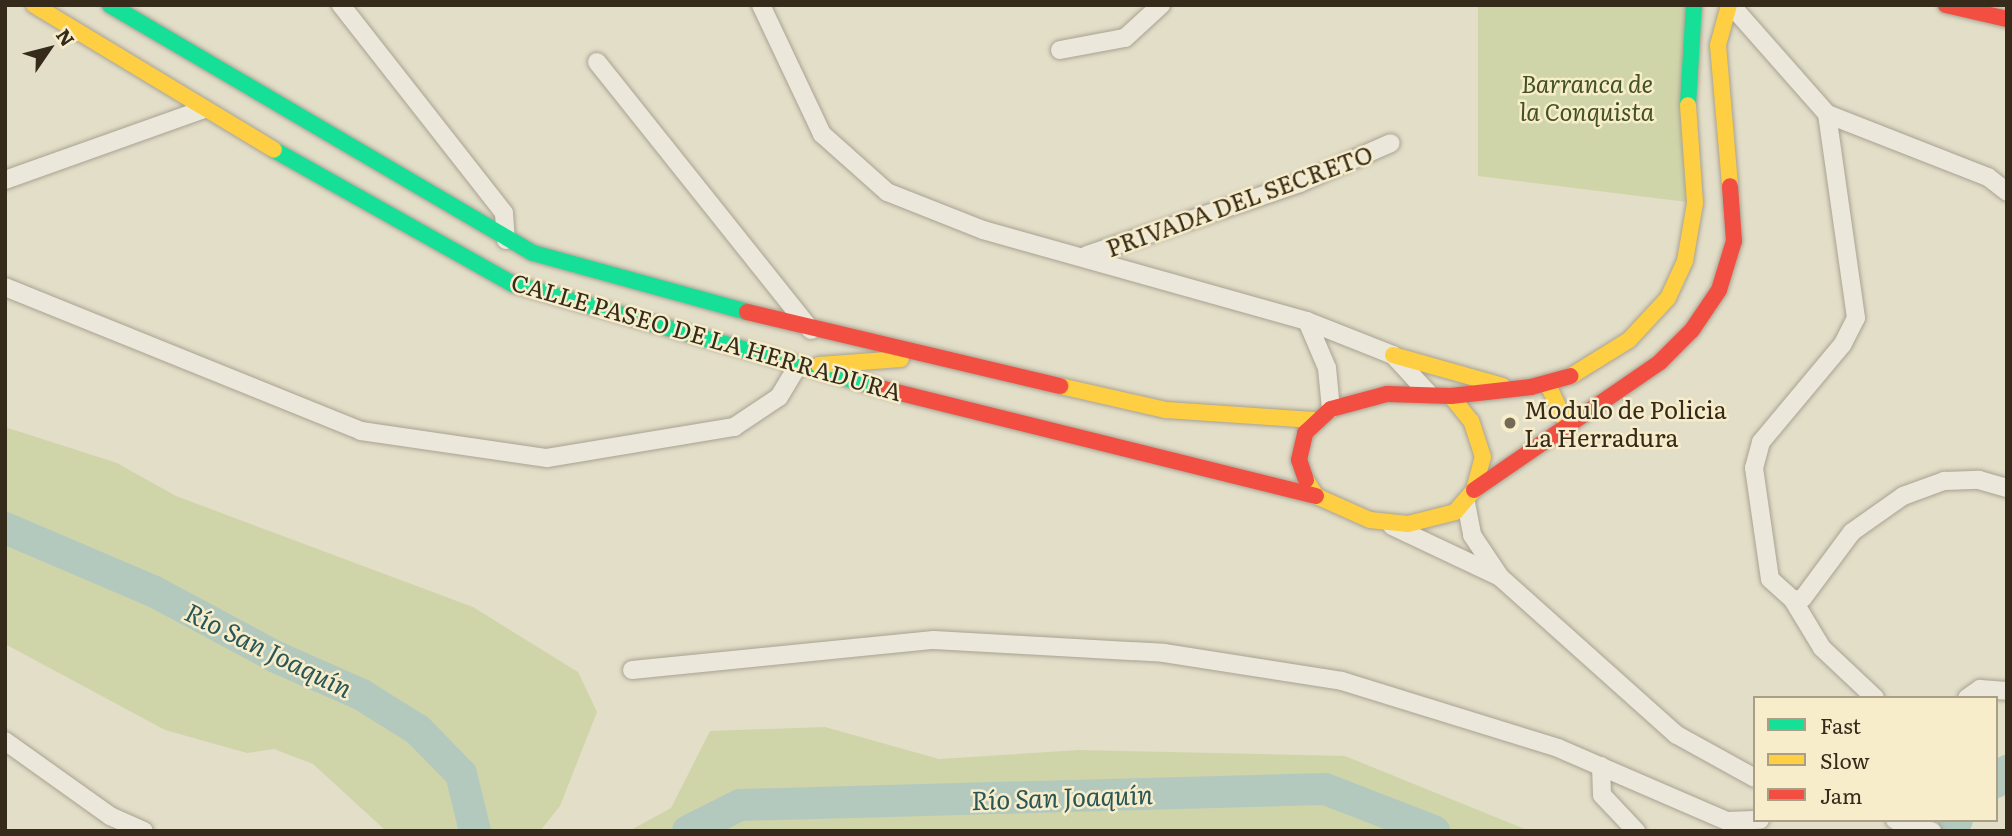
<!DOCTYPE html>
<meta charset="utf-8">
<style>
body{margin:0}
#map{position:relative;width:2012px;height:836px;overflow:hidden;background:#e3dec8;font-family:Literata,serif}
div>[style]{position:absolute}
[style*='--x']{left:calc(var(--x)*1px);top:calc(var(--y)*1px);width:calc(var(--w)*1px);rotate:calc(var(--a)*1deg)}
.green>*{inset:0;background:#d0d5a9}
.river>*{height:32px;margin:-16px;padding:0 16px;transform-origin:16px;border-radius:16px;background:#b4c9be}
.roads{filter:drop-shadow(0 0 2px #a8a292) drop-shadow(0 0 2px #a8a292)}
.street>*{height:18px;margin:-9px;padding:0 9px;transform-origin:9px;border-radius:9px;background:#ebe7da}
.fast>*{height:16px;margin:-8px;padding:0 8px;transform-origin:8px;border-radius:8px;background:#16e098}
.slow>*{height:16px;margin:-8px;padding:0 8px;transform-origin:8px;border-radius:8px;background:#ffcf43}
.jam>*{height:16px;margin:-8px;padding:0 8px;transform-origin:8px;border-radius:8px;background:#f24e42}
.dots>*{width:19px;height:19px;translate:-50% -50%;box-sizing:border-box;border:4px solid #f7edcb;border-radius:50%}
span{translate:-50% -50%;white-space:nowrap;text-align:center;line-height:1.15;-webkit-text-stroke:5px #f7edcb;paint-order:stroke}
.park-label{font-size:24px;color:#425320;font-style:italic}
.street-label{font-size:24px;color:#362a1a}
.poi-label{font-size:24px;color:#362a1a}
.left{translate:0 -50%;text-align:left}
.water-label{font-size:26px;color:#295656;font-style:italic}
.frame{position:absolute;inset:0;border:7px solid #362a1a;pointer-events:none}
.legend{position:absolute;left:1753px;top:696px;width:245px;height:126px;box-sizing:border-box;background:#f7edcb;border:2px solid #aa9f84;margin:0;padding:9px 12px;list-style:none;font-size:21px;color:#362a1a}
.legend li{display:flex;align-items:center;gap:14px;height:35px}
.legend b{width:35px;border:2px solid #aa9f84}
.north{position:absolute;left:14px;top:14px;width:70px;height:70px;-webkit-text-stroke:5px #f7edcb;paint-order:stroke;rotate:55deg;font-size:19px;font-weight:700;line-height:28px;text-align:center;color:#362a1a}
.north::after{content:'';display:block;margin:auto;width:24px;height:32px;background:#362a1a;clip-path:polygon(50% 0,100% 100%,50% 72%,0 100%)}
</style>
<div id="map">
<div class="green">
<i style="clip-path:polygon(1478px 5px,1694px 5px,1695px 203px,1478px 176px)"></i>
<i style="clip-path:polygon(5px 427px,117px 463px,176px 496px,473px 607px,578px 672px,597px 712px,560px 806px,540px 831px,386px 831px,313px 764px,274px 749px,247px 753px,165px 730px,5px 644px)"></i>
<i style="clip-path:polygon(825px 727px,939px 759px,1079px 750px,1345px 756px,1530px 831px,629px 831px,671px 808px,710px 731px)"></i>
</div>
<div class="river">
<i style="--x:5;--y:528;--w:163;--a:23.1"></i>
<i style="--x:155;--y:592;--w:137;--a:28.2"></i>
<i style="--x:276;--y:657;--w:94;--a:23.8"></i>
<i style="--x:362;--y:695;--w:66;--a:32"></i>
<i style="--x:418;--y:730;--w:62;--a:45.7"></i>
<i style="--x:461;--y:774;--w:59;--a:76.2"></i>
<i style="--x:1996;--y:782;--w:16;--a:-45"></i>
<i style="--x:1954;--y:823;--w:4;--a:-45"></i>
<i style="--x:688;--y:831;--w:58;--a:-26.6"></i>
<i style="--x:740;--y:805;--w:585;--a:-1.57"></i>
<i style="--x:1325;--y:789;--w:117;--a:21.1"></i>
</div>
<div class="roads">
<div class="street">
<i style="--x:341;--y:5;--w:264;--a:51.9"></i>
<i style="--x:504;--y:213;--w:27;--a:86"></i>
<i style="--x:761;--y:5;--w:143;--a:64.7"></i>
<i style="--x:822;--y:134;--w:87;--a:41.7"></i>
<i style="--x:887;--y:192;--w:103;--a:21.6"></i>
<i style="--x:983;--y:230;--w:337;--a:15.7"></i>
<i style="--x:1307;--y:321;--w:92;--a:21.6"></i>
<i style="--x:1393;--y:355;--w:53;--a:47.3"></i>
<i style="--x:1731;--y:5;--w:145;--a:48.6"></i>
<i style="--x:1827;--y:114;--w:206;--a:81.9"></i>
<i style="--x:1856;--y:318;--w:30;--a:117"></i>
<i style="--x:1842;--y:345;--w:126;--a:129.9"></i>
<i style="--x:1761;--y:442;--w:27;--a:105"></i>
<i style="--x:1754;--y:468;--w:112;--a:81.8"></i>
<i style="--x:1770;--y:579;--w:31;--a:42"></i>
<i style="--x:1793;--y:600;--w:10;--a:-11"></i>
<i style="--x:1803;--y:598;--w:82;--a:-53.4"></i>
<i style="--x:1852;--y:532;--w:62;--a:-35.2"></i>
<i style="--x:1903;--y:496;--w:44;--a:-20.1"></i>
<i style="--x:1944;--y:481;--w:35;--a:-2"></i>
<i style="--x:1979;--y:480;--w:29;--a:16"></i>
<i style="--x:1060;--y:50;--w:66;--a:-10.5"></i>
<i style="--x:1125;--y:38;--w:49;--a:-42.5"></i>
<i style="--x:597;--y:62;--w:343;--a:51.4"></i>
<i style="--x:1827;--y:114;--w:173;--a:21.4"></i>
<i style="--x:1988;--y:177;--w:24;--a:38"></i>
<i style="--x:5;--y:180;--w:209;--a:-19.6"></i>
<i style="--x:1087;--y:255;--w:225;--a:-18.7"></i>
<i style="--x:1300;--y:183;--w:99;--a:-23.7"></i>
<i style="--x:5;--y:287;--w:384;--a:22"></i>
<i style="--x:361;--y:431;--w:188;--a:8.3"></i>
<i style="--x:547;--y:458;--w:190;--a:-9.4"></i>
<i style="--x:734;--y:427;--w:54;--a:-33.7"></i>
<i style="--x:779;--y:397;--w:35;--a:-59"></i>
<i style="--x:1307;--y:321;--w:51;--a:66.9"></i>
<i style="--x:1327;--y:368;--w:41;--a:84.4"></i>
<i style="--x:1466;--y:503;--w:33;--a:79"></i>
<i style="--x:1472;--y:535;--w:50;--a:56.3"></i>
<i style="--x:1500;--y:577;--w:237;--a:41.8"></i>
<i style="--x:1677;--y:735;--w:89;--a:28.9"></i>
<i style="--x:1392;--y:526;--w:119;--a:25.3"></i>
<i style="--x:1793;--y:600;--w:56;--a:58.9"></i>
<i style="--x:1822;--y:648;--w:73;--a:43.3"></i>
<i style="--x:632;--y:670;--w:303;--a:-5.7"></i>
<i style="--x:934;--y:640;--w:230;--a:3.2"></i>
<i style="--x:1164;--y:653;--w:180;--a:8.9"></i>
<i style="--x:1342;--y:681;--w:226;--a:17.2"></i>
<i style="--x:1558;--y:748;--w:184;--a:23.4"></i>
<i style="--x:1727;--y:821;--w:33;--a:-2"></i>
<i style="--x:1967;--y:698;--w:16;--a:-35"></i>
<i style="--x:1980;--y:689;--w:27;--a:4"></i>
<i style="--x:5;--y:741;--w:129;--a:35.5"></i>
<i style="--x:110;--y:816;--w:37;--a:24"></i>
<i style="--x:1601;--y:766;--w:29;--a:88"></i>
<i style="--x:1602;--y:795;--w:50;--a:46.6"></i>
<i style="--x:1895;--y:820;--w:39;--a:17"></i>
</div>
<div class="fast">
<i style="--x:110;--y:5;--w:490;--a:30.4"></i>
<i style="--x:533;--y:253;--w:222;--a:15.4"></i>
<i style="--x:1688;--y:105;--w:100;--a:-86.6"></i>
<i style="--x:274;--y:150;--w:274;--a:29.3"></i>
<i style="--x:513;--y:284;--w:386;--a:15.8"></i>
</div>
<div class="slow">
<i style="--x:34;--y:5;--w:280;--a:31.1"></i>
<i style="--x:1729;--y:5;--w:41;--a:105.4"></i>
<i style="--x:1718;--y:45;--w:142;--a:85.1"></i>
<i style="--x:1393;--y:355;--w:114;--a:15.7"></i>
<i style="--x:819;--y:365;--w:82;--a:-4.2"></i>
<i style="--x:1571;--y:376;--w:68;--a:-31.8"></i>
<i style="--x:1629;--y:340;--w:57;--a:-47.1"></i>
<i style="--x:1668;--y:298;--w:41;--a:-65.3"></i>
<i style="--x:1685;--y:261;--w:59;--a:-80.2"></i>
<i style="--x:1695;--y:203;--w:98;--a:-94.1"></i>
<i style="--x:1547;--y:383;--w:47;--a:64.5"></i>
<i style="--x:1060;--y:386;--w:109;--a:12.8"></i>
<i style="--x:1166;--y:410;--w:148;--a:3.9"></i>
<i style="--x:1306;--y:480;--w:19;--a:58"></i>
<i style="--x:1316;--y:496;--w:59;--a:24"></i>
<i style="--x:1370;--y:520;--w:38;--a:6"></i>
<i style="--x:1408;--y:524;--w:49;--a:-14.3"></i>
<i style="--x:1455;--y:512;--w:29;--a:-49"></i>
<i style="--x:1474;--y:490;--w:34;--a:-75"></i>
<i style="--x:1483;--y:457;--w:38;--a:-108"></i>
<i style="--x:1471;--y:421;--w:32;--a:-129"></i>
</div>
<div class="jam">
<i style="--x:1946;--y:5;--w:63;--a:12.9"></i>
<i style="--x:747;--y:312;--w:322;--a:13.3"></i>
<i style="--x:884;--y:389;--w:445;--a:13.9"></i>
<i style="--x:1306;--y:480;--w:21;--a:-109"></i>
<i style="--x:1299;--y:460;--w:28;--a:-77"></i>
<i style="--x:1305;--y:433;--w:35;--a:-43"></i>
<i style="--x:1331;--y:409;--w:58;--a:-15"></i>
<i style="--x:1387;--y:394;--w:64;--a:1.8"></i>
<i style="--x:1451;--y:396;--w:81;--a:-6.4"></i>
<i style="--x:1531;--y:387;--w:41;--a:-15.4"></i>
<i style="--x:1474;--y:490;--w:226;--a:-34.5"></i>
<i style="--x:1660;--y:362;--w:45;--a:-45"></i>
<i style="--x:1692;--y:330;--w:48;--a:-56"></i>
<i style="--x:1719;--y:290;--w:51;--a:-73"></i>
<i style="--x:1734;--y:241;--w:55;--a:-94.2"></i>
</div>
</div>
<div class="dots">
<i style="left:1510px;top:423px;background:#736957"></i>
</div>
<div class="park-label">
<span style="left:1587px;top:97px">Barranca de<br>la Conquista</span>
</div>
<div class="street-label">
<span style="left:1239px;top:200px;rotate:-20deg">PRIVADA DEL SECRETO</span>
<span style="left:707px;top:336px;rotate:16deg">CALLE PASEO DE LA HERRADURA</span>
</div>
<div class="poi-label">
<span class="left" style="left:1524px;top:423px">Modulo de Policia<br>La Herradura</span>
</div>
<div class="water-label">
<span style="left:269px;top:649px;rotate:26deg">Río San Joaquín</span>
<span style="left:1062px;top:796px;rotate:-2deg">Río San Joaquín</span>
</div>
<div class="frame"></div>
<ul class="legend">
<li><b style="height:9px;background:#16e098"></b>Fast</li>
<li><b style="height:9px;background:#ffcf43"></b>Slow</li>
<li><b style="height:9px;background:#f24e42"></b>Jam</li>
</ul>
<div class="north">N</div>
</div>
